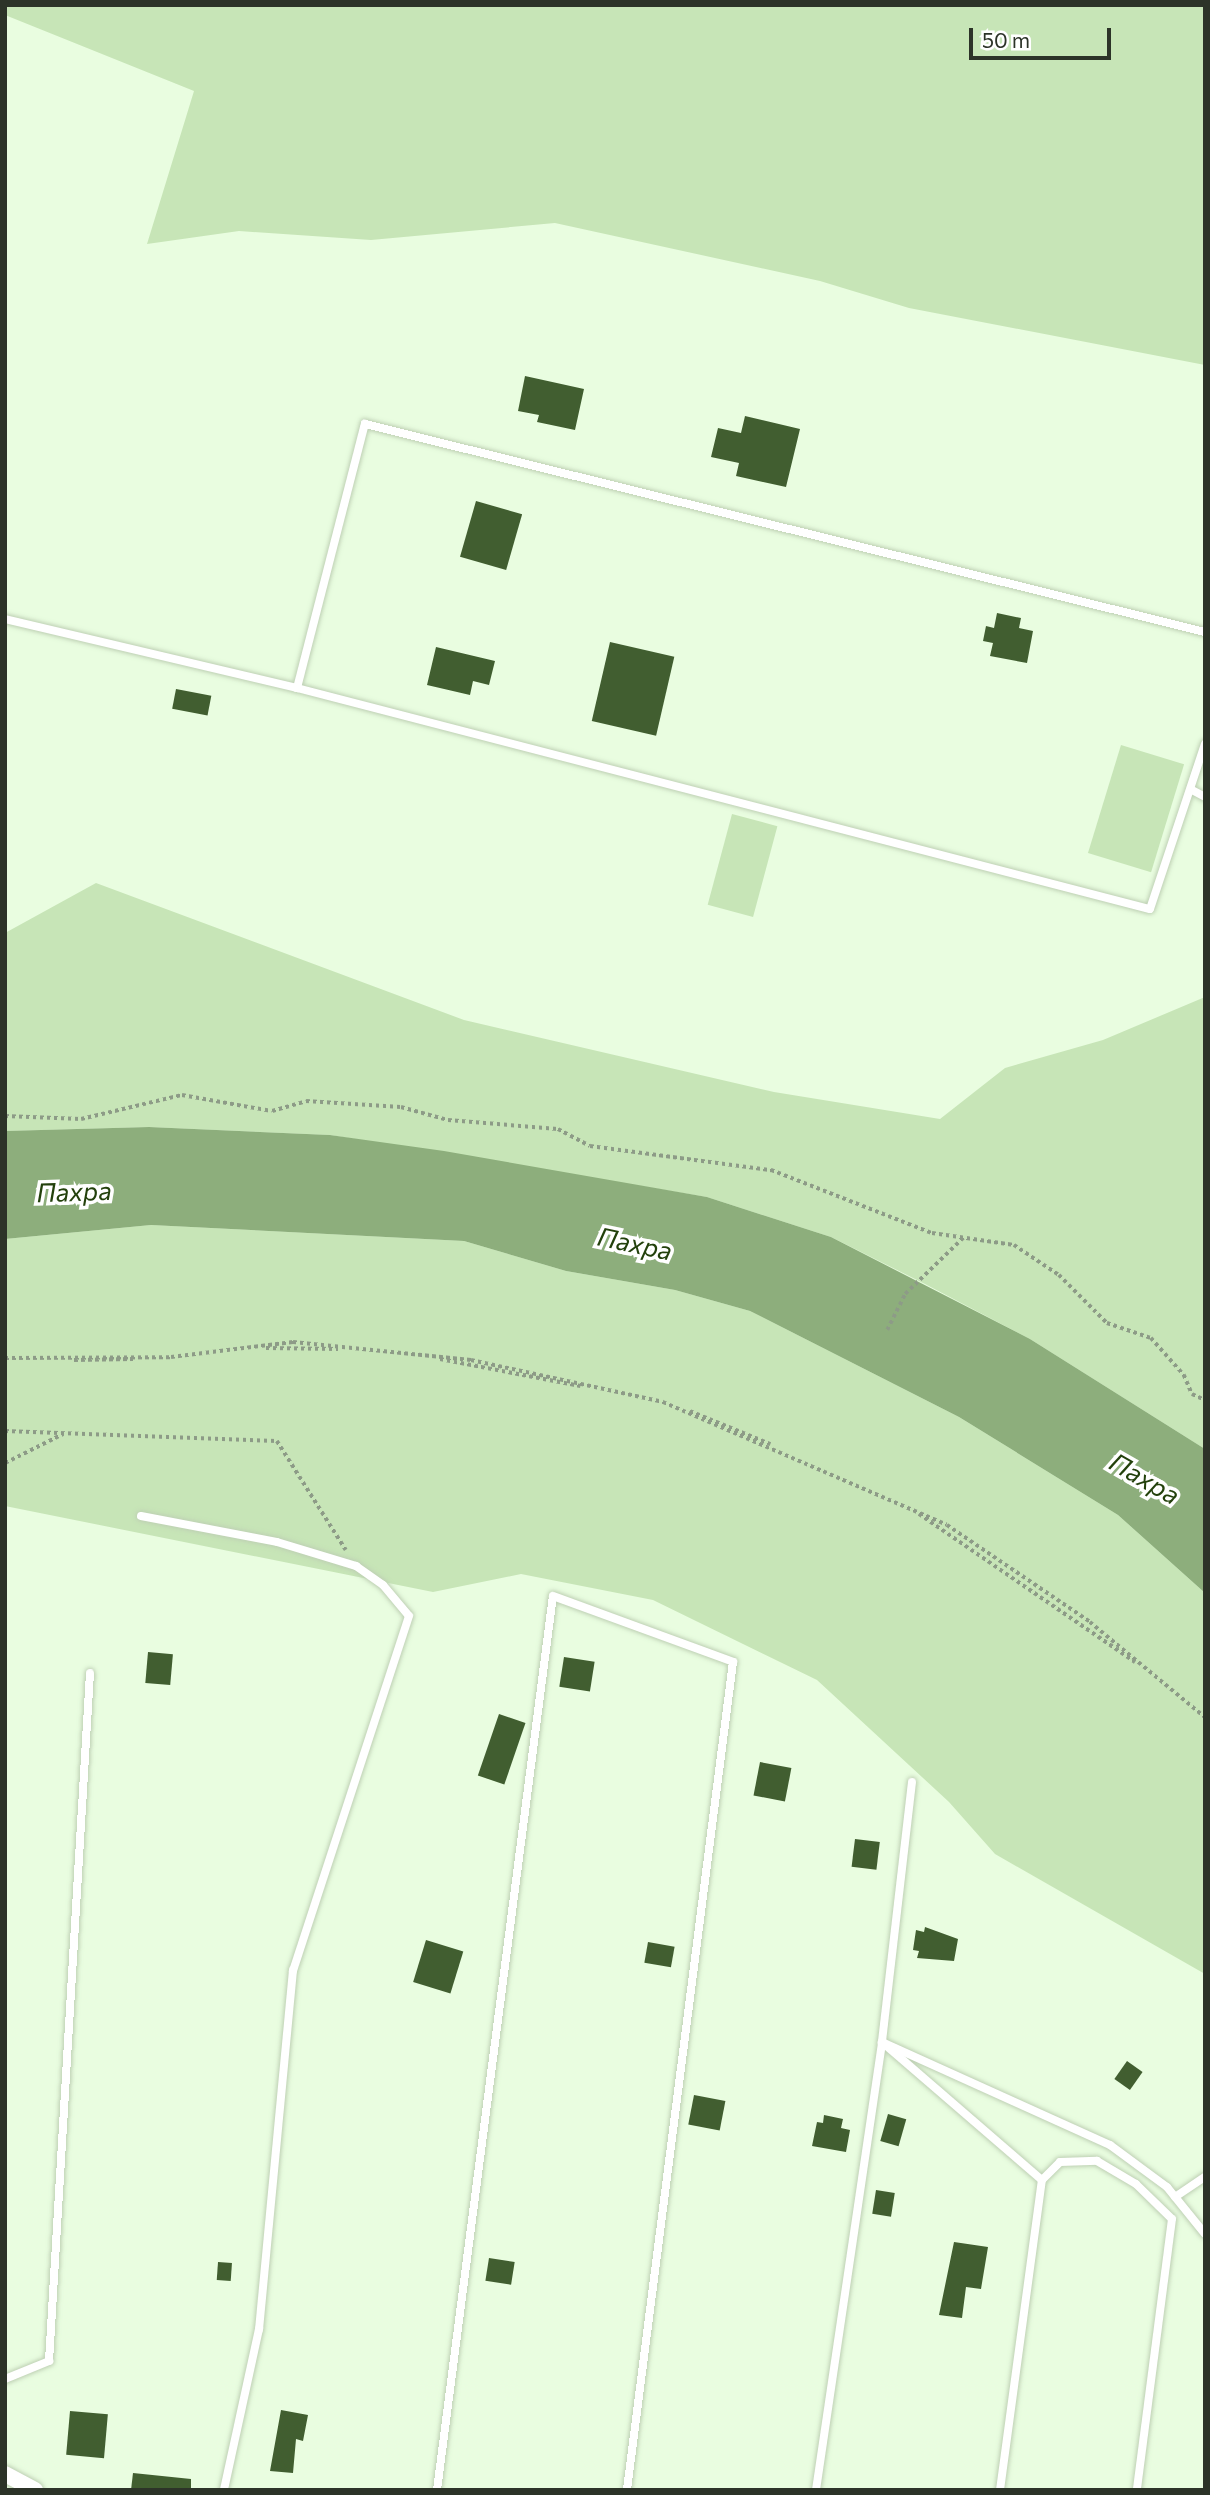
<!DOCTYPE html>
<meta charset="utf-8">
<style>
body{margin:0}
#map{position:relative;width:1210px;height:2495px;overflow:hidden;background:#e9fde0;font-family:Commissioner,sans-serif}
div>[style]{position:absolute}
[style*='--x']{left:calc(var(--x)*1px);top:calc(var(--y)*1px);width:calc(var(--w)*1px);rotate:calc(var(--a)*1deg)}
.green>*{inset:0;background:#c7e5b7;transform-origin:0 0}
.water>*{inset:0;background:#8dae7c}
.building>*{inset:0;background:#415e30;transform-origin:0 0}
.path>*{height:3.5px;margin-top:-1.75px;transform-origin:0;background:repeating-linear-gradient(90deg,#8d9b87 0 3.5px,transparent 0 7px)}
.roads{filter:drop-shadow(0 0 2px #bed0b4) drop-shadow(0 0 2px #bed0b4)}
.service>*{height:8px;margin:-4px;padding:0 4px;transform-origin:4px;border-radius:4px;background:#fff}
.minor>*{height:16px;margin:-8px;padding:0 8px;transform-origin:8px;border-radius:8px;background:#fff}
span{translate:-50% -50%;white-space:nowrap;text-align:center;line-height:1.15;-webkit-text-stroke:7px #fff;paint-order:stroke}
.water-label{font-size:26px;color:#23410c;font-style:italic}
.frame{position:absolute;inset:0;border:7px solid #2c3328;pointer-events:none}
.scale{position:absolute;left:969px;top:28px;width:142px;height:32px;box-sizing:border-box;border:4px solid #2c3328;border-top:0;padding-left:9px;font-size:21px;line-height:24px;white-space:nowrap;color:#2c3328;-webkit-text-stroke:5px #fff;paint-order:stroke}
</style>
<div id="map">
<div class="green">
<i style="clip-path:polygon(5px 5px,1205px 5px,1205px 365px,909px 308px,820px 281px,555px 223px,371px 240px,239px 231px,147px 244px,194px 91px,5px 15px)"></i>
<i style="left:1121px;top:745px;width:66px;height:113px;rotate:17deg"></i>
<i style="left:732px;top:814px;width:47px;height:94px;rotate:15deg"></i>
<i style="clip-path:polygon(96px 883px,464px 1020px,774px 1092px,940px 1119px,1005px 1068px,1103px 1040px,1205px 997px,1205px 1449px,1030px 1339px,925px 1284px,831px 1237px,707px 1197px,330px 1135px,149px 1127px,5px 1131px,5px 933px)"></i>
<i style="clip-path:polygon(151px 1225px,464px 1241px,566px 1271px,675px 1290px,750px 1311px,959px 1417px,1118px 1515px,1205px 1593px,1205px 1974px,995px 1854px,949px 1802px,817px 1680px,653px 1600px,521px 1574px,433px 1592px,5px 1506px,5px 1239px)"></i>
</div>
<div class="water">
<i style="clip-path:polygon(149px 1127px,330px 1135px,444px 1151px,707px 1197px,831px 1237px,1030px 1339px,1205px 1449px,1205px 1593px,1118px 1515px,959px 1417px,750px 1311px,675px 1290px,566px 1271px,464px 1241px,151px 1225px,5px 1239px,5px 1131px)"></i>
</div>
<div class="building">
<i style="clip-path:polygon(525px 376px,584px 389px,575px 430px,537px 422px,539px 415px,518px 411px)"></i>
<i style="clip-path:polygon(745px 416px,800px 429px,786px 487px,736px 476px,739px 463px,711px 457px,718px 428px,741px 433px)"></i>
<i style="left:476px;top:501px;width:48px;height:58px;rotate:16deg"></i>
<i style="clip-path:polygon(997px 613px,1021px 618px,1019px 628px,1033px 631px,1027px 663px,990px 656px,993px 643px,983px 641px,986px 626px,994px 628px)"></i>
<i style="left:610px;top:642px;width:66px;height:81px;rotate:13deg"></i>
<i style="clip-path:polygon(436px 647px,495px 661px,489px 685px,473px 681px,470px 695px,427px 685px)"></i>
<i style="left:176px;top:689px;width:36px;height:20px;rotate:11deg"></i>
<i style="left:148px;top:1652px;width:25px;height:31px;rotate:5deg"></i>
<i style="left:564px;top:1657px;width:31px;height:30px;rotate:9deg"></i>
<i style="left:499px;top:1714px;width:28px;height:65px;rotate:19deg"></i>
<i style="left:760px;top:1762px;width:32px;height:34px;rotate:11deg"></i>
<i style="left:855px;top:1839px;width:25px;height:28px;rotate:7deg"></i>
<i style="clip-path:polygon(925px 1927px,958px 1939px,954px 1961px,917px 1958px,919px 1951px,913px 1950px,916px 1930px,924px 1932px)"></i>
<i style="left:426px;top:1940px;width:39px;height:44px;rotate:17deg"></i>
<i style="left:648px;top:1942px;width:27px;height:21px;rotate:10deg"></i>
<i style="left:1127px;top:2061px;width:19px;height:22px;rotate:35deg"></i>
<i style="left:694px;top:2095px;width:32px;height:30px;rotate:11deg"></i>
<i style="left:888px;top:2114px;width:19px;height:28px;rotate:16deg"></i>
<i style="clip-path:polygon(824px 2115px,843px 2119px,841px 2128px,850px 2130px,846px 2152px,812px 2146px,817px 2122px,823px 2123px)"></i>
<i style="left:876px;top:2190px;width:19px;height:24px;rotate:9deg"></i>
<i style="clip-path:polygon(954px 2242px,988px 2247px,981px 2289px,966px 2287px,962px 2318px,939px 2315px)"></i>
<i style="left:489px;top:2258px;width:26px;height:23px;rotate:9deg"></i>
<i style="left:218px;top:2262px;width:14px;height:18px;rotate:4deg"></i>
<i style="clip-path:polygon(281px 2410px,308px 2415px,303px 2441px,296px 2439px,293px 2473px,270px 2471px)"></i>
<i style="left:70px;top:2411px;width:38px;height:44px;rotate:5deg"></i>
<i style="clip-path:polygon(133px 2473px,191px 2479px,191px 2490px,131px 2490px)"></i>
</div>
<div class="path">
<i style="--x:5;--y:1116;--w:76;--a:2.3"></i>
<i style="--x:81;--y:1119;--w:104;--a:-13.4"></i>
<i style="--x:182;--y:1095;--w:91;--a:10.1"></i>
<i style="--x:272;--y:1111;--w:35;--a:-16"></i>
<i style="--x:306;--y:1101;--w:95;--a:3.6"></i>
<i style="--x:401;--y:1107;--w:49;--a:15.5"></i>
<i style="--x:448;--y:1120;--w:110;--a:4.7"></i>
<i style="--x:558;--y:1129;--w:36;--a:28"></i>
<i style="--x:590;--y:1146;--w:183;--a:7.6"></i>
<i style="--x:771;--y:1170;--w:173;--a:21.4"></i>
<i style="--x:932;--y:1233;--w:83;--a:8.3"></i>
<i style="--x:1014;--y:1245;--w:54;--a:33.7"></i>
<i style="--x:1059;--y:1275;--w:68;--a:45"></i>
<i style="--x:1107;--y:1323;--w:46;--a:18.8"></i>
<i style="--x:1151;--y:1338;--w:50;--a:48.3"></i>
<i style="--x:1184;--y:1375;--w:21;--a:67"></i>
<i style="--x:1192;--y:1394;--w:14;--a:25"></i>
<i style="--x:887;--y:1330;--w:40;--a:-63.4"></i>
<i style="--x:905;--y:1294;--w:81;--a:-44"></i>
<i style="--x:266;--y:1348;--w:72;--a:0.8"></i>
<i style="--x:5;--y:1358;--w:166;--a:-0.3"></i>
<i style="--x:171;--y:1357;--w:123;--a:-7"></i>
<i style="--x:293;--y:1342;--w:179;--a:5.8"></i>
<i style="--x:471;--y:1360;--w:197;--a:12.3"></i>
<i style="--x:663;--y:1402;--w:309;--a:23.4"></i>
<i style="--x:947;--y:1525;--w:173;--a:34.1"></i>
<i style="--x:1090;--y:1622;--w:149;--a:39.6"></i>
<i style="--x:440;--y:1359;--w:143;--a:10.9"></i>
<i style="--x:74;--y:1360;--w:59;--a:-1"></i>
<i style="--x:690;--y:1411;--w:87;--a:22.4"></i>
<i style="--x:5;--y:1431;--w:272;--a:2.1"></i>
<i style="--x:277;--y:1441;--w:129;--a:57.7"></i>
<i style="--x:5;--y:1463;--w:65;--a:-26.6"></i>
<i style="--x:919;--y:1514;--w:262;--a:34.4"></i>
</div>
<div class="roads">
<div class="service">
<i style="--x:5;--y:619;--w:300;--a:13.3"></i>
<i style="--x:297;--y:688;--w:881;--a:14.53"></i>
<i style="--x:1150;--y:909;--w:174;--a:-71.6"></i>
<i style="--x:297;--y:688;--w:273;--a:-75.6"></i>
<i style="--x:365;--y:424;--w:865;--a:13.91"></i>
<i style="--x:1192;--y:790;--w:15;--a:28"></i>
<i style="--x:141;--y:1516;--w:138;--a:10.8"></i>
<i style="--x:277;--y:1542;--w:83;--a:16.9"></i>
<i style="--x:356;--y:1566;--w:33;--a:35"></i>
<i style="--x:383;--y:1585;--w:40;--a:50"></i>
<i style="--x:409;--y:1616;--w:373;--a:108.1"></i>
<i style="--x:293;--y:1970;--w:361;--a:95.4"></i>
<i style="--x:259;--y:2329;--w:165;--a:102.3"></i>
<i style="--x:912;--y:1782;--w:262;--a:96.6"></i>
<i style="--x:882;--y:2042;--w:250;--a:24.3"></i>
<i style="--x:1110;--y:2145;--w:71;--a:36.4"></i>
<i style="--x:1167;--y:2187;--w:60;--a:51"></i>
<i style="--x:1175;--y:2197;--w:36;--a:-34"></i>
<i style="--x:5;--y:2379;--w:48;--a:-22.2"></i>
<i style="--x:49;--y:2361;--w:689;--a:-86.59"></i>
<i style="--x:437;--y:2490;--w:901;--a:-82.61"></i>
<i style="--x:553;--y:1596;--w:192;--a:20.1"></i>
<i style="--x:733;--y:1662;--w:835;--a:97.3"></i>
<i style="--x:816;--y:2490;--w:453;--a:-81.6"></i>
<i style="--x:882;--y:2042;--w:211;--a:40.8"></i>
<i style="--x:1000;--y:2490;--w:313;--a:-82.3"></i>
<i style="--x:1042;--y:2180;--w:25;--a:-45"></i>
<i style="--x:1060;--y:2162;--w:37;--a:-2"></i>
<i style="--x:1097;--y:2161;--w:45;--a:30.5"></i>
<i style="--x:1136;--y:2184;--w:50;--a:44.2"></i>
<i style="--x:1172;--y:2219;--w:273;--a:97.4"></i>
</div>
<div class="minor">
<i style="--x:5;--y:2474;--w:34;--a:28"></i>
</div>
</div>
<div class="water-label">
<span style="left:74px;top:1191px;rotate:-2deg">Пахра</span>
<span style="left:635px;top:1243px;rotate:12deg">Пахра</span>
<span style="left:1145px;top:1478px;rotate:30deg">Пахра</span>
</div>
<div class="frame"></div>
<div class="scale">50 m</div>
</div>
